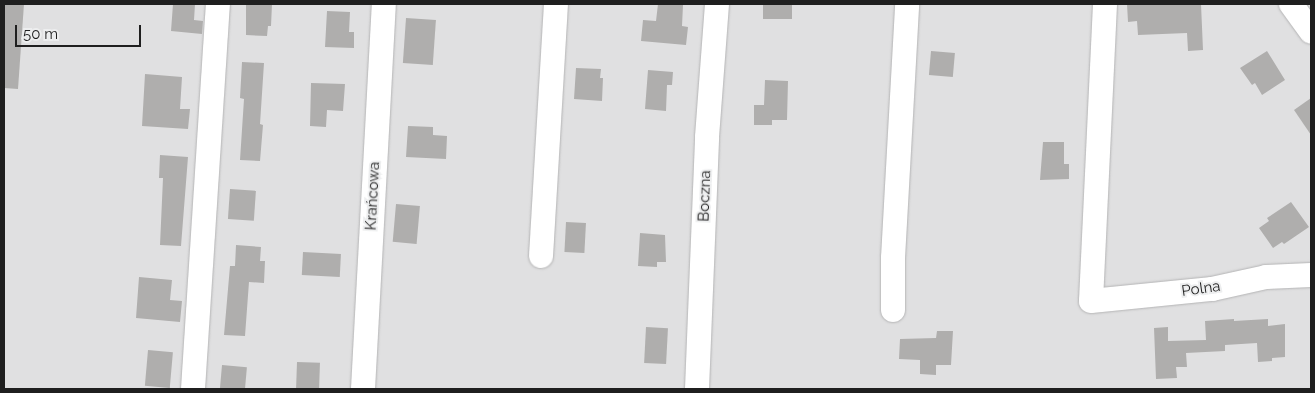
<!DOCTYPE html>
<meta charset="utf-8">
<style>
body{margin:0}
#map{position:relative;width:1315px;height:393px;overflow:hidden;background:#e0e0e1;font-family:Raleway,sans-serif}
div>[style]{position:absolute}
.building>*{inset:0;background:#afaead;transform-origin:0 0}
.roads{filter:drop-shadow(0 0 1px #b4b4b5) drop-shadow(0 0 1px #b4b4b5)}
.minor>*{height:24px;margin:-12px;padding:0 12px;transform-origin:12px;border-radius:12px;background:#fff}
span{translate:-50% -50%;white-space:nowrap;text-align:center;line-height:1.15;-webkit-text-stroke:4px #edeeef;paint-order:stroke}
.street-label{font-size:15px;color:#1f1f1f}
.frame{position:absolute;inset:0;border:5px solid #1f1f1f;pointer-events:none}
.scale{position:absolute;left:15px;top:25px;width:126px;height:22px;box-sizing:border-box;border:2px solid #1f1f1f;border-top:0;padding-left:6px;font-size:15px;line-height:18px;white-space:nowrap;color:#1f1f1f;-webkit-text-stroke:4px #edeeef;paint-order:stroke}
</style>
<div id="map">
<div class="building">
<div style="clip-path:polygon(4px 4px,24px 4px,18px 89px,4px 88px)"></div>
<div style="clip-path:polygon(173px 4px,195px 4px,194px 20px,203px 21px,202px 34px,171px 31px)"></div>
<div style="clip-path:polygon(246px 4px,272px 4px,271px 26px,268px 26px,267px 36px,246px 35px)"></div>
<div style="clip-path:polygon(658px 4px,683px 5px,682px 26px,688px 27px,686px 45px,641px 41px,643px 20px,656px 21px)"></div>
<div style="left:763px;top:4px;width:29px;height:15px"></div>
<div style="clip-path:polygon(1127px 4px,1201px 4px,1203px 50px,1188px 51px,1187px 33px,1138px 35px,1137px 21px,1128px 22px)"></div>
<div style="clip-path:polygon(327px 11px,350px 12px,349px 32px,354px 32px,354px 48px,325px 47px)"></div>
<div style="left:406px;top:18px;width:30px;height:45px;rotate:4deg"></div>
<div style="left:931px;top:51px;width:24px;height:24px;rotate:5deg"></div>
<div style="clip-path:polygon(1267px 51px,1285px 80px,1262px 95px,1255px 83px,1252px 85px,1240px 68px)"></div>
<div style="clip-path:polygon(242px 62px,264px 63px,260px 124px,263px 125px,260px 161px,240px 160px,244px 99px,240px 98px)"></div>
<div style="clip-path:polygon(576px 68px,601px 69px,600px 78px,603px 78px,602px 101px,574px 99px)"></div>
<div style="clip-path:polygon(648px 70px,673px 72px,672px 85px,667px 85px,666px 111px,645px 109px)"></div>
<div style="clip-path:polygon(145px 74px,182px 77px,180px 109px,190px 109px,188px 129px,142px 126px)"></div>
<div style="clip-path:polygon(765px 80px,788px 81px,787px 120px,772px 120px,772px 125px,754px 125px,754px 105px,764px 105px)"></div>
<div style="clip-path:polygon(311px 83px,345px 84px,343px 111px,327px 110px,326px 127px,310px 126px)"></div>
<div style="clip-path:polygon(1311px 98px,1311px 135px,1294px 110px)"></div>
<div style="clip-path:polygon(408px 126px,433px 127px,433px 135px,447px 136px,446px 159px,406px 157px)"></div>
<div style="clip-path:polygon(1043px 142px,1064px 142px,1064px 164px,1069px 164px,1069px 179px,1040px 180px)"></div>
<div style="clip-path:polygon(160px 155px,188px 157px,181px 246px,160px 245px,163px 178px,159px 178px)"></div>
<div style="left:230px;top:189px;width:26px;height:30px;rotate:4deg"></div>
<div style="clip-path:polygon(1291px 202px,1309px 227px,1284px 244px,1282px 242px,1273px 248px,1259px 228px,1269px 221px,1267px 218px)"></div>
<div style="left:396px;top:204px;width:24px;height:38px;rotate:5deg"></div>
<div style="left:566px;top:222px;width:20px;height:30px;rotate:3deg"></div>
<div style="clip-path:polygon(640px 233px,665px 235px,666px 262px,657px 262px,657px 267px,638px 266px)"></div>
<div style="clip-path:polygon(236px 245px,261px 247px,260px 261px,265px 261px,264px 283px,249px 282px,245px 336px,224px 335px,230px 266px,235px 266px)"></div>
<div style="left:303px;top:252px;width:38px;height:23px;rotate:3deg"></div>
<div style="clip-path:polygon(139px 277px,172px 280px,170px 300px,182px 301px,180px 322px,136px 318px)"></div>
<div style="clip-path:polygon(1234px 319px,1234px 321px,1268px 319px,1268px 326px,1285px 324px,1285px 357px,1272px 358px,1272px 361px,1258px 362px,1257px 343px,1225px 345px,1225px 351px,1186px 353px,1187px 367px,1176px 367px,1177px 378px,1156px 379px,1154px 328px,1168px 327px,1168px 341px,1206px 340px,1205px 321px)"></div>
<div style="left:646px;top:327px;width:22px;height:36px;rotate:3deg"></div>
<div style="clip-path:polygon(937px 331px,953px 331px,951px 365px,936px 365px,936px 375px,920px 374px,920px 360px,899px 359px,900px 339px,936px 338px)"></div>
<div style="left:148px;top:350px;width:25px;height:36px;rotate:5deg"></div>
<div style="left:297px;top:362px;width:23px;height:27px;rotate:2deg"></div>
<div style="left:222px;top:365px;width:25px;height:24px;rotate:5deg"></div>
</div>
<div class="roads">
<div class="minor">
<div style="left:1105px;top:4px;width:297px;rotate:92.7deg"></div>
<div style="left:1091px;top:301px;width:122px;rotate:-5.7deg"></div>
<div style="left:1212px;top:289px;width:55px;rotate:-12.5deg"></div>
<div style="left:1266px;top:277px;width:45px;rotate:-2.5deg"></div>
<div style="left:1291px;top:4px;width:34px;rotate:54deg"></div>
<div style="left:541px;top:256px;width:252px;rotate:-86.6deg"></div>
<div style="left:893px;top:310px;width:52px;rotate:-90deg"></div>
<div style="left:893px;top:258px;width:254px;rotate:-86.8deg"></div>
<div style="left:193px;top:389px;width:386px;rotate:-86.3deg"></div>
<div style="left:363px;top:389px;width:386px;rotate:-86.9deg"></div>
<div style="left:697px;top:389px;width:252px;rotate:-87.7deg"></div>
<div style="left:707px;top:137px;width:133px;rotate:-85.7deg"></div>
</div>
</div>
<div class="street-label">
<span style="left:373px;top:196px;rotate:-87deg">Krańcowa</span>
<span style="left:705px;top:196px;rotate:-88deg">Boczna</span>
<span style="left:1201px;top:289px;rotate:-8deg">Polna</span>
</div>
<div class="frame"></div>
<div class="scale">50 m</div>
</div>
